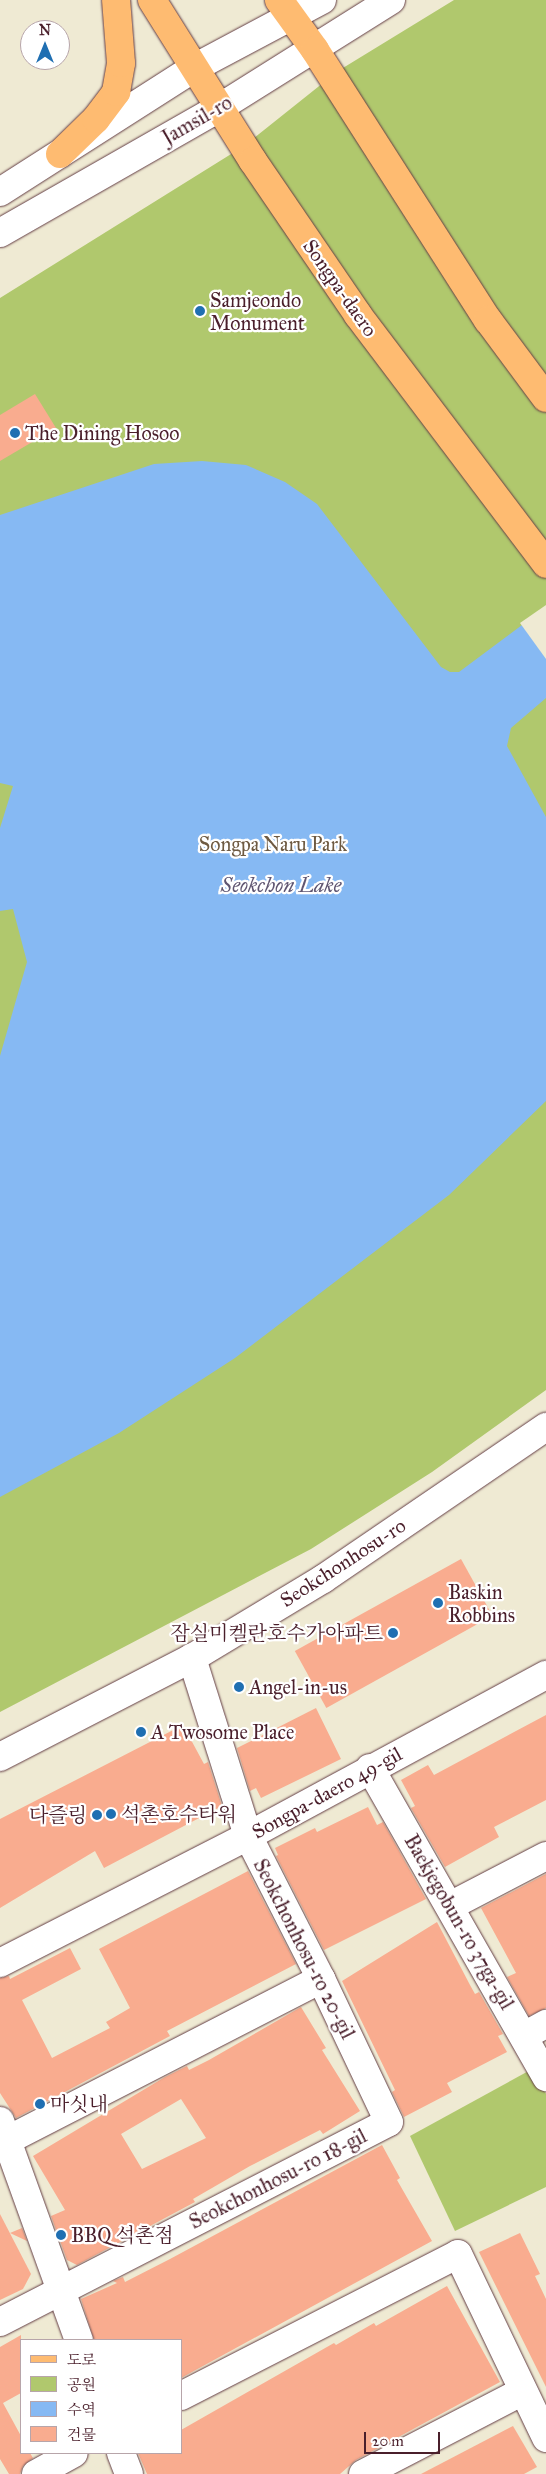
<!DOCTYPE html>
<meta charset="utf-8">
<style>
body{margin:0}
#map{position:relative;width:546px;height:2474px;overflow:hidden;background:#efead3;font-family:"IM FELL Great Primer","Noto Serif KR",serif}
div>[style]{position:absolute}
.green>*{inset:0;background:#b0c86d}
.water>*{inset:0;background:#86b9f3}
.pier>*{inset:0;background:#efead3}
.building>*{inset:0;background:#f9ac8f;transform-origin:0 0}
.roads{filter:drop-shadow(0 0 1px #633d44) drop-shadow(0 0 1px #633d44)}
.minor>*{height:28px;margin:-14px;padding:0 14px;transform-origin:14px;border-radius:14px;background:#fff}
.major>*{height:28px;margin:-14px;padding:0 14px;transform-origin:14px;border-radius:14px;background:#febb71}
.dots>*{width:14px;height:14px;translate:-50% -50%;box-sizing:border-box;border:2px solid #fff;border-radius:50%}
span{translate:-50% -50%;white-space:nowrap;text-align:center;line-height:1.15;-webkit-text-stroke:4.5px #fff;paint-order:stroke}
.street-label{font-size:20px;color:#4a1f2b}
.poi-label{font-size:20px;color:#4a1f2b}
.left{translate:0 -50%;text-align:left}
.right{translate:-100% -50%;text-align:right}
.park-label{font-size:20px;color:#6e5a42}
.water-label{font-size:21px;color:#5f5571;font-style:italic}
.legend{position:absolute;left:20px;top:2339px;width:162px;height:115px;box-sizing:border-box;background:#fff;border:1px solid #b7a5aa;margin:0;padding:6px 9px;list-style:none;font-size:15px;color:#4a1f2b}
.legend li{display:flex;align-items:center;gap:10px;height:25px}
.legend b{width:25px;border:1px solid #b7a5aa}
.north{position:absolute;left:20px;top:20px;width:50px;height:50px;box-sizing:border-box;background:#fff;border:1px solid #b7a5aa;border-radius:50%;rotate:0deg;font-size:14px;font-weight:700;line-height:20px;text-align:center;color:#4a1f2b}
.north::after{content:'';display:block;margin:auto;width:18px;height:22px;background:#1f6fb2;clip-path:polygon(50% 0,100% 100%,50% 72%,0 100%)}
.scale{position:absolute;left:364px;top:2432px;width:76px;height:22px;box-sizing:border-box;border:2px solid #4a1f2b;border-top:0;padding-left:6px;font-size:15px;line-height:18px;white-space:nowrap;color:#4a1f2b;-webkit-text-stroke:4px #fff;paint-order:stroke}
</style>
<div id="map">
<div class="green">
<div style="clip-path:polygon(454px 0,546px 0,546px 1390px,432px 1472px,311px 1549px,0 1712px,0 298px,244px 146px,338px 71px)"></div>
<div style="clip-path:polygon(534px 2068px,546px 2094px,546px 2187px,455px 2231px,410px 2136px)"></div>
</div>
<div class="water">
<div style="clip-path:polygon(202px 461px,246px 465px,285px 482px,317px 504px,441px 667px,450px 672px,459px 672px,546px 607px,546px 698px,511px 728px,507px 746px,546px 817px,546px 1101px,449px 1195px,235px 1358px,119px 1433px,0 1497px,0 1056px,27px 962px,13px 909px,0 911px,0 828px,13px 786px,0 783px,0 515px,154px 464px)"></div>
</div>
<div class="pier">
<div style="clip-path:polygon(546px 605px,546px 659px,520px 623px)"></div>
</div>
<div class="building">
<div style="clip-path:polygon(35px 394px,56px 428px,0 461px,0 415px)"></div>
<div style="left:461px;top:1559px;width:65px;height:190px;rotate:61deg"></div>
<div style="clip-path:polygon(316px 1708px,341px 1759px,261px 1798px,256px 1788px,250px 1791px,237px 1748px)"></div>
<div style="clip-path:polygon(546px 1715px,546px 1800px,494px 1827px,499px 1837px,445px 1867px,411px 1808px,415px 1806px,401px 1780px,428px 1765px,434px 1775px)"></div>
<div style="clip-path:polygon(183px 1725px,204px 1764px,208px 1762px,222px 1806px,104px 1868px,95px 1851px,0 1908px,0 1819px)"></div>
<div style="clip-path:polygon(368px 1807px,377px 1825px,383px 1822px,426px 1899px,324px 1950px,276px 1856px,278px 1855px,275px 1848px,315px 1828px,317px 1832px)"></div>
<div style="clip-path:polygon(248px 1871px,296px 1964px,167px 2031px,170px 2036px,16px 2118px,0 2093px,0 1978px,9px 1976px,10px 1979px,70px 1948px,81px 1969px,22px 2000px,52px 2058px,110px 2028px,106px 2022px,130px 2008px,99px 1949px)"></div>
<div style="clip-path:polygon(546px 1874px,546px 2008px,529px 2016px,507px 1977px,516px 1973px,481px 1908px)"></div>
<div style="clip-path:polygon(437px 1922px,470px 1985px,475px 1994px,479px 1992px,503px 2034px,498px 2036px,507px 2052px,447px 2083px,452px 2092px,404px 2117px,392px 2092px,395px 2090px,342px 1981px)"></div>
<div style="clip-path:polygon(evenodd,301px 2007px,326px 2048px,322px 2050px,360px 2111px,323px 2134px,320px 2130px,250px 2166px,193px 2199px,195px 2202px,77px 2265px,67px 2260px,51px 2216px,65px 2210px,33px 2156px,165px 2077px,187px 2066px,189px 2070px,209px 2060px,301px 2007px,181px 2099px,206px 2138px,142px 2169px,121px 2134px,181px 2099px)"></div>
<div style="clip-path:polygon(382px 2145px,400px 2178px,397px 2180px,432px 2241px,181px 2378px,181px 2340px,94px 2340px,81px 2299px,117px 2283px,113px 2281px,123px 2277px,125px 2282px,170px 2259px)"></div>
<div style="clip-path:polygon(0 2214px,31px 2274px,23px 2289px,0 2300px)"></div>
<div style="clip-path:polygon(22px 2228px,27px 2241px,10px 2233px)"></div>
<div style="clip-path:polygon(520px 2233px,540px 2274px,535px 2276px,546px 2299px,546px 2387px,479px 2252px)"></div>
<div style="clip-path:polygon(447px 2286px,500px 2382px,356px 2460px,340px 2474px,147px 2474px,138px 2453px,181px 2453px,181px 2430px,334px 2343px,336px 2345px,374px 2323px,376px 2326px)"></div>
<div style="clip-path:polygon(21px 2335px,21px 2393px,3px 2403px,21px 2436px,21px 2453px,30px 2453px,33px 2458px,23px 2466px,20px 2474px,9px 2474px,0 2459px,0 2347px)"></div>
<div style="clip-path:polygon(513px 2426px,537px 2467px,524px 2474px,421px 2474px)"></div>
</div>
<div class="roads">
<div class="minor">
<div style="left:0;top:192px;width:230px;rotate:-32.6deg"></div>
<div style="left:194px;top:68px;width:145px;rotate:-28deg"></div>
<div style="left:0;top:233px;width:252px;rotate:-29.7deg"></div>
<div style="left:219px;top:108px;width:203px;rotate:-32.1deg"></div>
<div style="left:0;top:1757px;width:216px;rotate:-27.3deg"></div>
<div style="left:192px;top:1658px;width:153px;rotate:-31.1deg"></div>
<div style="left:323px;top:1579px;width:270px;rotate:-34.3deg"></div>
<div style="left:370px;top:1768px;width:356px;rotate:60.3deg"></div>
<div style="left:450px;top:1906px;width:108px;rotate:-27.5deg"></div>
<div style="left:0;top:1963px;width:279px;rotate:-27.1deg"></div>
<div style="left:248px;top:1836px;width:339px;rotate:-28.4deg"></div>
<div style="left:524px;top:2036px;width:25px;rotate:-29deg"></div>
<div style="left:0;top:2121px;width:233px;rotate:70.2deg"></div>
<div style="left:0;top:2144px;width:361px;rotate:-27.2deg"></div>
<div style="left:0;top:2322px;width:437px;rotate:-27.2deg"></div>
<div style="left:389px;top:2122px;width:158px;rotate:-115.4deg"></div>
<div style="left:321px;top:1979px;width:161px;rotate:-117deg"></div>
<div style="left:248px;top:1836px;width:187px;rotate:-107.5deg"></div>
<div style="left:181px;top:2396px;width:311px;rotate:-27.1deg"></div>
<div style="left:458px;top:2254px;width:204px;rotate:64.4deg"></div>
<div style="left:121px;top:2453px;width:22px;rotate:69deg"></div>
<div style="left:36px;top:2474px;width:43px;rotate:-28.9deg"></div>
<div style="left:363px;top:2474px;width:178px;rotate:-27.4deg"></div>
</div>
<div class="major">
<div style="left:152px;top:0;width:190px;rotate:57.9deg"></div>
<div style="left:253px;top:161px;width:186px;rotate:55.7deg"></div>
<div style="left:358px;top:315px;width:312px;rotate:52.9deg"></div>
<div style="left:279px;top:0;width:62px;rotate:54.2deg"></div>
<div style="left:315px;top:50px;width:321px;rotate:57.4deg"></div>
<div style="left:488px;top:320px;width:97px;rotate:53.4deg"></div>
<div style="left:60px;top:154px;width:50px;rotate:-44.2deg"></div>
<div style="left:96px;top:119px;width:34px;rotate:-53deg"></div>
<div style="left:116px;top:92px;width:29px;rotate:-80deg"></div>
<div style="left:121px;top:63px;width:63px;rotate:-94.5deg"></div>
</div>
</div>
<div class="dots">
<div style="left:200px;top:311px;background:#1f6fb2"></div>
<div style="left:15px;top:433px;background:#1f6fb2"></div>
<div style="left:438px;top:1603px;background:#1f6fb2"></div>
<div style="left:393px;top:1633px;background:#1f6fb2"></div>
<div style="left:239px;top:1687px;background:#1f6fb2"></div>
<div style="left:141px;top:1732px;background:#1f6fb2"></div>
<div style="left:111px;top:1814px;background:#1f6fb2"></div>
<div style="left:97px;top:1815px;background:#1f6fb2"></div>
<div style="left:40px;top:2104px;background:#1f6fb2"></div>
<div style="left:61px;top:2235px;background:#1f6fb2"></div>
</div>
<div class="street-label">
<span style="left:197px;top:120px;rotate:-30deg">Jamsil-ro</span>
<span style="left:340px;top:288px;rotate:55deg">Songpa-daero</span>
<span style="left:343px;top:1563px;rotate:-33deg">Seokchonhosu-ro</span>
<span style="left:327px;top:1793px;rotate:-29deg">Songpa-daero 49-gil</span>
<span style="left:459px;top:1922px;rotate:60deg">Baekjegobun-ro 37ga-gil</span>
<span style="left:304px;top:1949px;rotate:63deg">Seokchonhosu-ro 20-gil</span>
<span style="left:278px;top:2179px;rotate:-27deg">Seokchonhosu-ro 18-gil</span>
</div>
<div class="poi-label">
<span class="left" style="left:210px;top:312px">Samjeondo<br>Monument</span>
<span class="left" style="left:25px;top:433px">The Dining Hosoo</span>
<span class="left" style="left:448px;top:1604px">Baskin<br>Robbins</span>
<span class="right" style="left:383px;top:1633px">잠실미켈란호수가아파트</span>
<span class="left" style="left:249px;top:1687px">Angel-in-us</span>
<span class="left" style="left:151px;top:1732px">A Twosome Place</span>
<span class="left" style="left:121px;top:1814px">석촌호수타워</span>
<span class="right" style="left:87px;top:1815px">다즐링</span>
<span class="left" style="left:50px;top:2104px">마싯내</span>
<span class="left" style="left:71px;top:2235px">BBQ 석촌점</span>
</div>
<div class="park-label">
<span style="left:273px;top:844px">Songpa Naru Park</span>
</div>
<div class="water-label">
<span style="left:281px;top:885px">Seokchon Lake</span>
</div>
<ul class="legend">
<li><b style="height:6px;background:#febb71"></b>도로</li>
<li><b style="height:14px;background:#b0c86d"></b>공원</li>
<li><b style="height:14px;background:#86b9f3"></b>수역</li>
<li><b style="height:14px;background:#f9ac8f"></b>건물</li>
</ul>
<div class="north">N</div>
<div class="scale">20 m</div>
</div>
